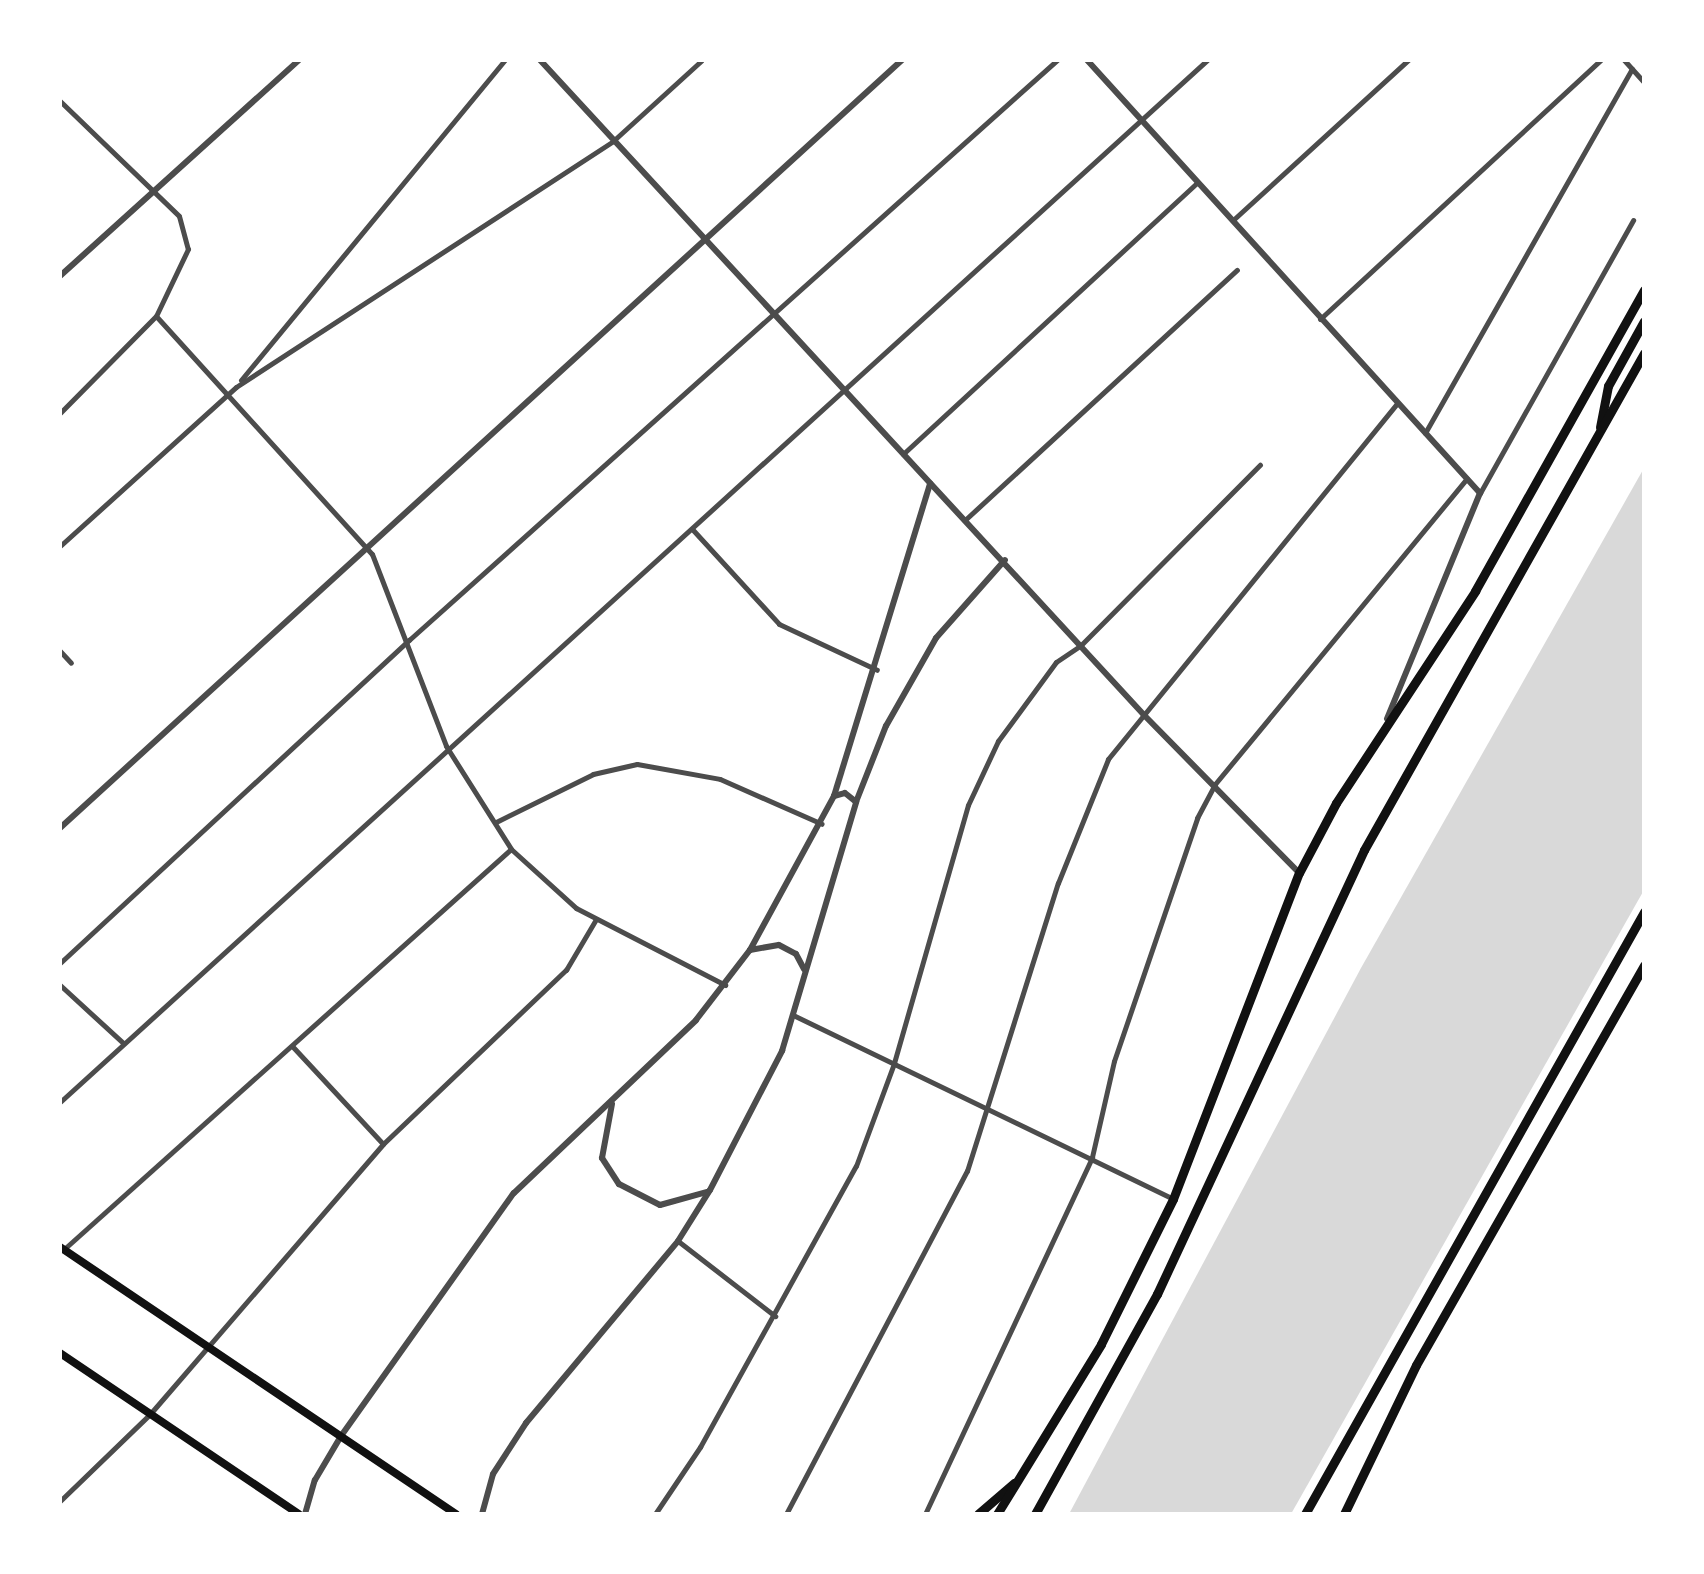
<!DOCTYPE html>
<style>
body{margin:0}
#map{position:relative;width:1704px;height:1574px;overflow:hidden;background:#fff;font-family:"Fira Sans",sans-serif}
div>[style]{position:absolute}
.water>*{inset:0;background:#d9d9d9}
.minor>*{height:5px;margin:-2.5px;padding:0 2.5px;transform-origin:2.5px;border-radius:2.5px;background:#4c4c4c}
.tertiary>*{height:6px;margin:-3px;padding:0 3px;transform-origin:3px;border-radius:3px;background:#4c4c4c}
.secondary>*{height:8px;margin:-4px;padding:0 4px;transform-origin:4px;border-radius:4px;background:#111}
.primary>*{height:9px;margin:-4.5px;padding:0 4.5px;transform-origin:4.5px;border-radius:4.5px;background:#111}
.trunk>*{height:9px;margin:-4.5px;padding:0 4.5px;transform-origin:4.5px;border-radius:4.5px;background:#111}
span{translate:-50% -50%;white-space:nowrap;text-align:center;line-height:1.15;-webkit-text-stroke:10px #fff;paint-order:stroke}
.frame{position:absolute;inset:0;border:62px solid #fff;pointer-events:none}
</style>
<div id="map">
<div class="water">
<div style="clip-path:polygon(1644px 468px,1644px 890px,1291px 1514px,1069px 1514px,1361px 968px)"></div>
</div>
<div class="minor">
<div style="left:1624px;top:60px;width:30px;rotate:48deg"></div>
<div style="left:60px;top:101px;width:165px;rotate:44deg"></div>
<div style="left:179px;top:216px;width:34px;rotate:75deg"></div>
<div style="left:188px;top:249px;width:74px;rotate:115.5deg"></div>
<div style="left:156px;top:316px;width:321px;rotate:47.8deg"></div>
<div style="left:372px;top:554px;width:206px;rotate:68.9deg"></div>
<div style="left:446px;top:746px;width:122px;rotate:57.7deg"></div>
<div style="left:511px;top:849px;width:88px;rotate:42.2deg"></div>
<div style="left:576px;top:908px;width:168px;rotate:27.3deg"></div>
<div style="left:1233px;top:220px;width:237px;rotate:-42.4deg"></div>
<div style="left:1320px;top:319px;width:382px;rotate:-42.7deg"></div>
<div style="left:241px;top:380px;width:415px;rotate:-50.5deg"></div>
<div style="left:60px;top:413px;width:136px;rotate:-45.3deg"></div>
<div style="left:1425px;top:433px;width:419px;rotate:-60.4deg"></div>
<div style="left:903px;top:454px;width:400px;rotate:-42.7deg"></div>
<div style="left:1480px;top:493px;width:313px;rotate:-60.7deg"></div>
<div style="left:966px;top:519px;width:368px;rotate:-42.6deg"></div>
<div style="left:693px;top:530px;width:127px;rotate:47.5deg"></div>
<div style="left:779px;top:624px;width:108px;rotate:25.1deg"></div>
<div style="left:60px;top:546px;width:237px;rotate:-42.1deg"></div>
<div style="left:236px;top:387px;width:450px;rotate:-33.1deg"></div>
<div style="left:613px;top:141px;width:120px;rotate:-42.3deg"></div>
<div style="left:60px;top:651px;width:16px;rotate:47deg"></div>
<div style="left:496px;top:822px;width:108px;rotate:-26.3deg"></div>
<div style="left:593px;top:774px;width:45px;rotate:-12.8deg"></div>
<div style="left:637px;top:764px;width:84px;rotate:10.2deg"></div>
<div style="left:720px;top:779px;width:111px;rotate:23.8deg"></div>
<div style="left:60px;top:963px;width:476px;rotate:-42.8deg"></div>
<div style="left:409px;top:640px;width:870px;rotate:-41.83deg"></div>
<div style="left:60px;top:985px;width:86px;rotate:42.6deg"></div>
<div style="left:793px;top:1015px;width:422px;rotate:25.8deg"></div>
<div style="left:293px;top:1047px;width:132px;rotate:47.1deg"></div>
<div style="left:60px;top:1102px;width:1550px;rotate:-42.25deg"></div>
<div style="left:678px;top:1241px;width:123px;rotate:37.7deg"></div>
<div style="left:63px;top:1250px;width:601px;rotate:-41.83deg"></div>
<div style="left:60px;top:1501px;width:125px;rotate:-44deg"></div>
<div style="left:150px;top:1414px;width:357px;rotate:-49.2deg"></div>
<div style="left:383px;top:1144px;width:253px;rotate:-43.6deg"></div>
<div style="left:566px;top:970px;width:59px;rotate:-59.5deg"></div>
<div style="left:655px;top:1514px;width:81px;rotate:-56.1deg"></div>
<div style="left:700px;top:1447px;width:321px;rotate:-61deg"></div>
<div style="left:856px;top:1166px;width:110px;rotate:-69.7deg"></div>
<div style="left:894px;top:1063px;width:268px;rotate:-74deg"></div>
<div style="left:968px;top:805px;width:71px;rotate:-64.9deg"></div>
<div style="left:998px;top:741px;width:98px;rotate:-53.7deg"></div>
<div style="left:1056px;top:662px;width:30px;rotate:-34deg"></div>
<div style="left:1081px;top:645px;width:254px;rotate:-45.2deg"></div>
<div style="left:786px;top:1514px;width:388px;rotate:-62.2deg"></div>
<div style="left:967px;top:1171px;width:302px;rotate:-72.5deg"></div>
<div style="left:1058px;top:883px;width:134px;rotate:-68deg"></div>
<div style="left:1108px;top:759px;width:458px;rotate:-50.9deg"></div>
<div style="left:925px;top:1514px;width:394px;rotate:-64.9deg"></div>
<div style="left:1092px;top:1157px;width:98px;rotate:-77.1deg"></div>
<div style="left:1114px;top:1061px;width:257px;rotate:-71.1deg"></div>
<div style="left:1197px;top:818px;width:38px;rotate:-62deg"></div>
<div style="left:1215px;top:784px;width:396px;rotate:-50.5deg"></div>
</div>
<div class="tertiary">
<div style="left:540px;top:60px;width:891px;rotate:47.32deg"></div>
<div style="left:1144px;top:715px;width:221px;rotate:45.5deg"></div>
<div style="left:1087px;top:60px;width:585px;rotate:47.77deg"></div>
<div style="left:1480px;top:493px;width:244px;rotate:112.4deg"></div>
<div style="left:60px;top:276px;width:322px;rotate:-42.1deg"></div>
<div style="left:834px;top:796px;width:11px;rotate:-15deg"></div>
<div style="left:845px;top:793px;width:13px;rotate:39deg"></div>
<div style="left:60px;top:828px;width:1140px;rotate:-42.37deg"></div>
<div style="left:750px;top:950px;width:29px;rotate:-10deg"></div>
<div style="left:779px;top:945px;width:19px;rotate:28deg"></div>
<div style="left:796px;top:954px;width:17px;rotate:62deg"></div>
<div style="left:612px;top:1104px;width:55px;rotate:100.5deg"></div>
<div style="left:602px;top:1158px;width:31px;rotate:57deg"></div>
<div style="left:619px;top:1184px;width:46px;rotate:27.1deg"></div>
<div style="left:660px;top:1205px;width:49px;rotate:-15.5deg"></div>
<div style="left:305px;top:1514px;width:35px;rotate:-74deg"></div>
<div style="left:315px;top:1480px;width:51px;rotate:-59.4deg"></div>
<div style="left:341px;top:1436px;width:298px;rotate:-54.6deg"></div>
<div style="left:514px;top:1193px;width:251px;rotate:-43.5deg"></div>
<div style="left:696px;top:1020px;width:88px;rotate:-52.4deg"></div>
<div style="left:750px;top:950px;width:175px;rotate:-61.4deg"></div>
<div style="left:834px;top:796px;width:327px;rotate:-72.9deg"></div>
<div style="left:482px;top:1514px;width:41px;rotate:-74.6deg"></div>
<div style="left:493px;top:1474px;width:61px;rotate:-57.1deg"></div>
<div style="left:526px;top:1423px;width:237px;rotate:-50.1deg"></div>
<div style="left:678px;top:1241px;width:60px;rotate:-57.9deg"></div>
<div style="left:710px;top:1190px;width:157px;rotate:-62.6deg"></div>
<div style="left:782px;top:1051px;width:260px;rotate:-73.4deg"></div>
<div style="left:856px;top:802px;width:82px;rotate:-68.5deg"></div>
<div style="left:886px;top:726px;width:101px;rotate:-60.4deg"></div>
<div style="left:936px;top:638px;width:104px;rotate:-48.5deg"></div>
</div>
<div class="secondary">
<div style="left:60px;top:1247px;width:478px;rotate:34deg"></div>
<div style="left:60px;top:1353px;width:288px;rotate:34deg"></div>
</div>
<div class="primary">
<div style="left:1600px;top:427px;width:42px;rotate:-79deg"></div>
<div style="left:1608px;top:386px;width:74px;rotate:-61deg"></div>
<div style="left:978px;top:1514px;width:48px;rotate:-40.7deg"></div>
<div style="left:997px;top:1514px;width:199px;rotate:-58.5deg"></div>
<div style="left:1101px;top:1344px;width:162px;rotate:-63.6deg"></div>
<div style="left:1173px;top:1199px;width:350px;rotate:-68.9deg"></div>
<div style="left:1299px;top:873px;width:79px;rotate:-62.1deg"></div>
<div style="left:1336px;top:803px;width:254px;rotate:-56.7deg"></div>
<div style="left:1475px;top:591px;width:345px;rotate:-60.7deg"></div>
<div style="left:1035px;top:1514px;width:252px;rotate:-61deg"></div>
<div style="left:1157px;top:1294px;width:490px;rotate:-65deg"></div>
<div style="left:1364px;top:850px;width:570px;rotate:-60.6deg"></div>
</div>
<div class="trunk">
<div style="left:1305px;top:1514px;width:691px;rotate:-60.62deg"></div>
<div style="left:1344px;top:1514px;width:165px;rotate:-64.2deg"></div>
<div style="left:1416px;top:1365px;width:460px;rotate:-60.3deg"></div>
</div>
<div class="frame"></div>
</div>
